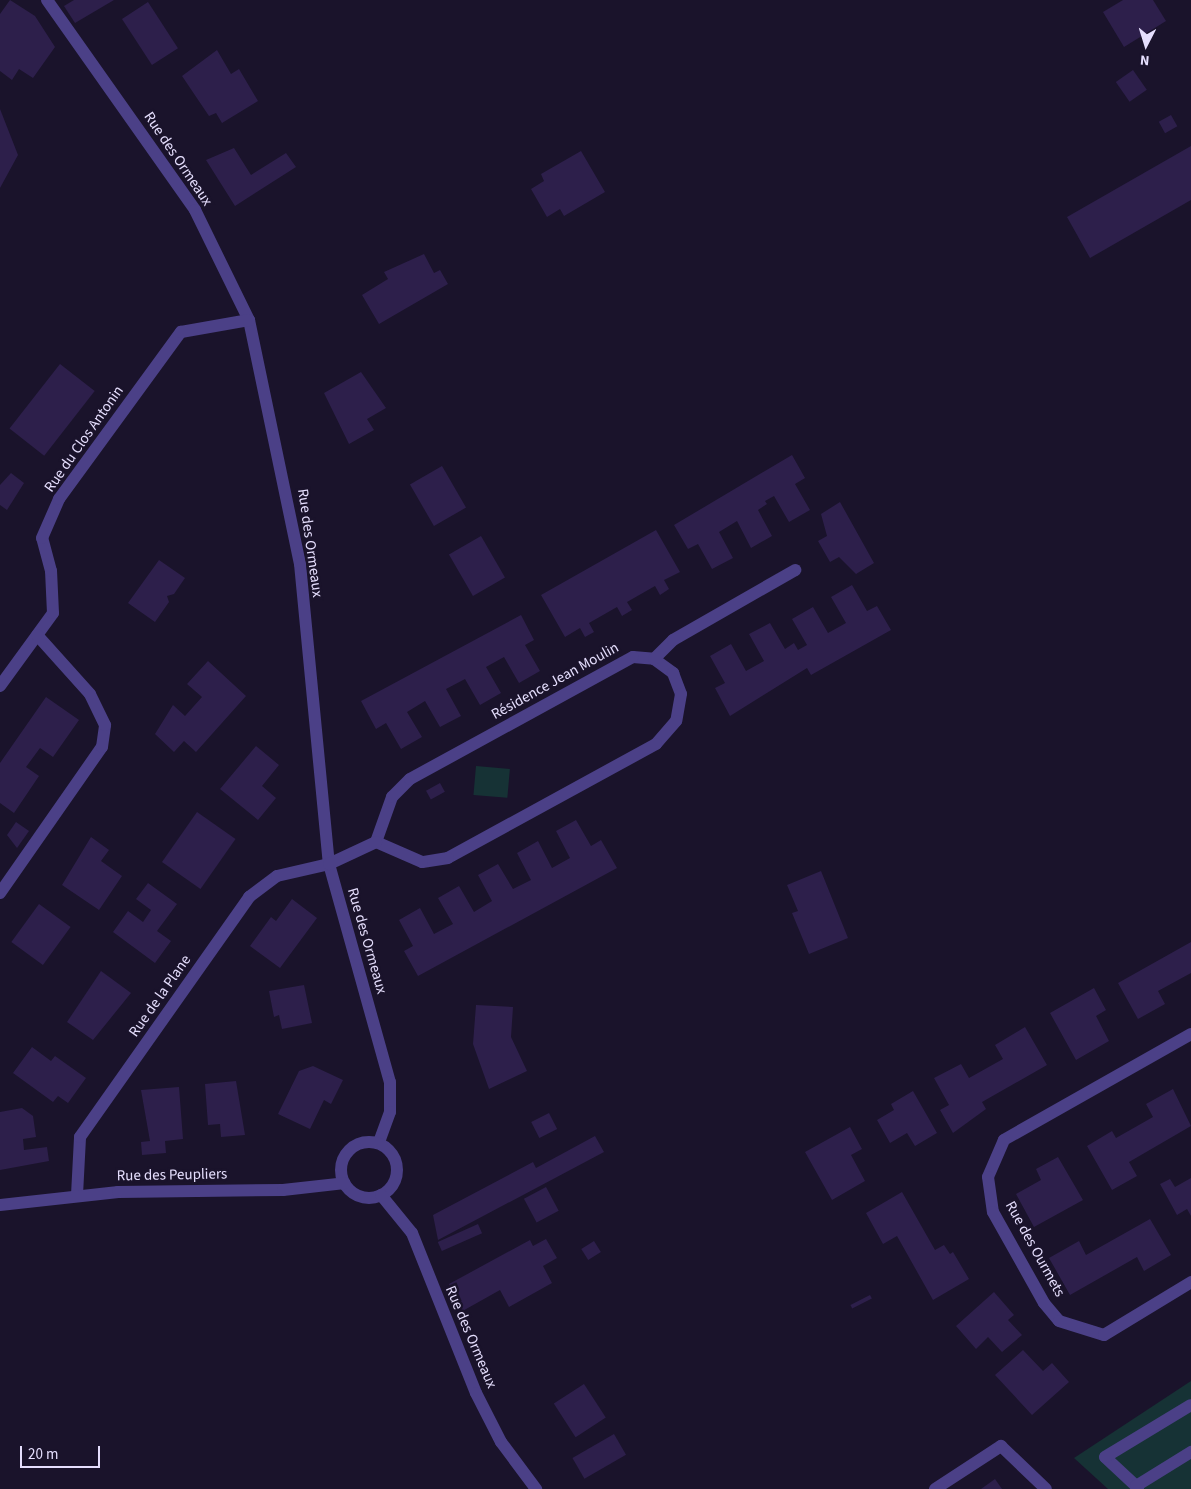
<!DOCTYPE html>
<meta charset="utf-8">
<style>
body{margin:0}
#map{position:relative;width:1191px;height:1489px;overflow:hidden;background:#1a132b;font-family:"Source Sans 3",sans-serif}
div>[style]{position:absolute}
.green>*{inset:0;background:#163235;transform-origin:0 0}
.building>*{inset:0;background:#2d1f4b;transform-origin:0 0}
.minor>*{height:12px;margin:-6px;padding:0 6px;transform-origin:6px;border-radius:6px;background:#4b4087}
.minor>.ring{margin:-6px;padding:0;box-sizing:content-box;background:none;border:12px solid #4b4087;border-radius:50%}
span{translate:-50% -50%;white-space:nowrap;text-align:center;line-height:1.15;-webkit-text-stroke:5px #1a132b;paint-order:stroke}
.street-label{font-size:15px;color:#e5defd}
.north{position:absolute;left:1121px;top:20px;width:50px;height:50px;-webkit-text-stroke:4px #1a132b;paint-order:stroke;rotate:185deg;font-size:14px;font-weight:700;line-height:20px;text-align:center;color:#e5defd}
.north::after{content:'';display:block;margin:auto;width:18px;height:22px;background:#e5defd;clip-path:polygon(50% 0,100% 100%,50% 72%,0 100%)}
.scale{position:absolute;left:20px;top:1446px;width:80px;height:22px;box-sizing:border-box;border:2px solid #e5defd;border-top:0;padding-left:6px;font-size:15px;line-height:18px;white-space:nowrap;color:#e5defd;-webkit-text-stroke:4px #1a132b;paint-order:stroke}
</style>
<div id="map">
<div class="green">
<div style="left:476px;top:766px;width:34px;height:29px;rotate:5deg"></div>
<div style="clip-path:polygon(1191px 1381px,1191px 1489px,1108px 1489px,1074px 1458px)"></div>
</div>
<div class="building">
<div style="clip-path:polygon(10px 0,35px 16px,55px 47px,33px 78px,19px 69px,12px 80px,0 71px,0 14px)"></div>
<div style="clip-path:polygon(74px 0,114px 0,75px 23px,64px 6px)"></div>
<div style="clip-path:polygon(1123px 0,1153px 0,1166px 21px,1124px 47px,1103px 12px)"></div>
<div style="left:148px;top:2px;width:55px;height:31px;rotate:57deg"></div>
<div style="clip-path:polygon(217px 50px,231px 74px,239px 69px,258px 101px,222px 123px,216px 113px,209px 116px,182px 76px)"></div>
<div style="left:1133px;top:70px;width:24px;height:21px;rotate:55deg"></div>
<div style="clip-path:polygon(0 109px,18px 155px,0 188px)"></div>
<div style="left:1171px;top:115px;width:13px;height:14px;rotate:61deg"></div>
<div style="clip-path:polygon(1191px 146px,1191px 200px,1090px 258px,1067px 217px)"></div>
<div style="clip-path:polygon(234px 148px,251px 175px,286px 153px,296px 167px,235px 206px,206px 160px)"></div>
<div style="clip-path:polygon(581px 151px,605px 192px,564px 216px,560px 209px,547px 217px,531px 189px,544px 181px,541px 174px)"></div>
<div style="clip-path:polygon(424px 254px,434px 273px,440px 270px,448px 284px,379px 324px,362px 295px,388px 279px,384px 272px)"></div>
<div style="left:60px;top:364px;width:44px;height:82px;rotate:38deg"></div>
<div style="clip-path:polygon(361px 372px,386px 408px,367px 419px,374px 430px,349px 444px,324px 393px)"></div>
<div style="clip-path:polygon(792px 455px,805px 478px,795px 484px,810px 510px,789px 522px,774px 496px,765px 501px,767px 504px,758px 510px,772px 536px,751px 548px,737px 521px,719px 532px,733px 558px,712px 569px,698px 544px,688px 549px,674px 525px)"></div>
<div style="left:442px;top:466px;width:48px;height:37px;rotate:60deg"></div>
<div style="clip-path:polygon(11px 473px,24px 483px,7px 510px,0 505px,0 485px)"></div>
<div style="clip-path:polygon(840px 502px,874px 563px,856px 574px,839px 557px,830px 562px,818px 541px,827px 536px,821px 514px)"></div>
<div style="clip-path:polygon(656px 530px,680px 572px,664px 580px,669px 589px,660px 595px,655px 586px,627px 602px,632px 610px,622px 616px,617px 607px,589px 623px,594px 632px,585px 637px,580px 628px,565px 637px,541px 595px)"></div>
<div style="left:481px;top:536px;width:48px;height:37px;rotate:60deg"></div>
<div style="clip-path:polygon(159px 560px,185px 578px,174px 594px,167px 596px,169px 602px,155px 622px,128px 603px)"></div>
<div style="clip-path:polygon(852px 585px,867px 611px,877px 606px,891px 630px,811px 675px,807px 668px,730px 716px,715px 688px,725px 683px,710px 656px,731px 644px,746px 671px,764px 661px,749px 634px,770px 623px,785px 649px,794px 643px,798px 650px,807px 645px,792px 619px,813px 607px,828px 633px,846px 623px,831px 597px)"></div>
<div style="clip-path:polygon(521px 615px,534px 640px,525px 645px,540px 671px,519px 683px,504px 657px,486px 667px,501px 693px,480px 705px,465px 679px,446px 689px,461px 716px,440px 727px,425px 701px,407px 712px,422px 737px,401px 749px,386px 723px,376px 729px,361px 701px)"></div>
<div style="clip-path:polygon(208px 661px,246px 696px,196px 752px,184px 741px,174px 752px,155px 734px,173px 705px,185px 716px,202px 697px,187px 684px)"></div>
<div style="clip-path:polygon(46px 697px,79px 720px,53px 757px,40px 748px,26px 767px,39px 776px,14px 813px,0 803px,0 763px)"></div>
<div style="clip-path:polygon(256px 746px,279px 765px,262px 786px,276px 798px,258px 820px,220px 789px)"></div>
<div style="left:440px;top:783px;width:10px;height:16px;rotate:61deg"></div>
<div style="left:197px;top:812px;width:47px;height:61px;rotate:35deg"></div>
<div style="clip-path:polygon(576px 820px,591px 846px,601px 840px,617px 868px,418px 976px,404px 951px,413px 946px,399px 920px,420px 908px,434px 934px,453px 924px,438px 898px,459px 886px,474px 912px,492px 901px,478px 875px,498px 864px,513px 889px,531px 880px,517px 853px,538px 841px,552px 868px,570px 858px,556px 831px)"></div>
<div style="clip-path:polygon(16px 822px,29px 831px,17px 848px,7px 835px)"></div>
<div style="clip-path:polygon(91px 837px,109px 850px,101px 861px,122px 876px,99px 910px,62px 885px)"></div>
<div style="clip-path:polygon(821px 871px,848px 938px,809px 954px,792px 913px,798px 911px,787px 885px)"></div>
<div style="clip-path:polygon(148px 883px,177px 904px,157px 931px,171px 941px,155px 963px,113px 932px,128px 911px,143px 922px,151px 910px,136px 899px)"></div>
<div style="clip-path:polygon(292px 899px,317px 918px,280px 968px,250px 946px,271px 917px,276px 921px)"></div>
<div style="left:39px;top:904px;width:39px;height:47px;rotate:36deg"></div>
<div style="clip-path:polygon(1191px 942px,1191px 973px,1158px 991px,1165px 1004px,1138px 1019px,1118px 983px)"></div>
<div style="clip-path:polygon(101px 971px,131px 993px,93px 1040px,67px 1022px)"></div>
<div style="clip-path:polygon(304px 985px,312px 1023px,282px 1029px,279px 1015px,274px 1017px,269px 991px)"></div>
<div style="clip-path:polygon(1094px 988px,1106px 1010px,1096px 1016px,1109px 1041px,1076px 1060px,1050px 1013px)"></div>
<div style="clip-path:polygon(476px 1005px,513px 1007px,511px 1037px,527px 1071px,489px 1089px,473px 1044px)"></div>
<div style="clip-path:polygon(1025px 1027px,1047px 1065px,982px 1102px,986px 1109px,953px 1133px,940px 1110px,949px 1105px,934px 1078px,961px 1064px,969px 1078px,1003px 1059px,995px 1045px)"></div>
<div style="clip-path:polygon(32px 1047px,51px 1061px,55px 1056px,86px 1078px,68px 1103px,58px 1096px,53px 1102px,13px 1073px)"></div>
<div style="clip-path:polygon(313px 1066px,343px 1080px,331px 1104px,324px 1100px,310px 1129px,278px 1114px,299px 1071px)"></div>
<div style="clip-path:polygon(236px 1081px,245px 1135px,221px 1137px,220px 1124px,208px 1125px,205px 1084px)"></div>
<div style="clip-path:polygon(179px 1087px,183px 1139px,165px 1141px,166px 1153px,142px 1155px,141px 1142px,150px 1141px,141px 1090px)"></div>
<div style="clip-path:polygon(1173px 1089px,1191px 1126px,1129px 1162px,1137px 1176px,1112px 1190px,1087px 1146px,1112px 1131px,1116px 1138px,1153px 1117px,1146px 1104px)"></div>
<div style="clip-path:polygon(913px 1091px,937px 1133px,915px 1146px,907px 1133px,890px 1143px,877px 1120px,894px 1110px,891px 1104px)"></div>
<div style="clip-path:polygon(22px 1108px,33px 1116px,36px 1137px,23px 1139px,24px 1150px,47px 1147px,49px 1161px,0 1170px,0 1112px)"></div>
<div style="left:549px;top:1113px;width:18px;height:20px;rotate:63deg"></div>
<div style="clip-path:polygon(850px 1127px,862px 1149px,851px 1155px,865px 1181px,832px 1200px,805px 1152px)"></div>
<div style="clip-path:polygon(595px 1136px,604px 1152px,438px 1240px,433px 1215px,533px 1162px,536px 1168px)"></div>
<div style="clip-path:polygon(1058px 1157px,1083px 1200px,1034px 1227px,1016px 1194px,1041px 1180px,1036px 1169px)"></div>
<div style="clip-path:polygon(1191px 1178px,1191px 1216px,1187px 1209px,1177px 1215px,1160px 1184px,1170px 1179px,1175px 1187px)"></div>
<div style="left:546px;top:1187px;width:27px;height:25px;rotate:62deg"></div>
<div style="clip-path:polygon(902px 1192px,935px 1250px,944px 1245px,950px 1254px,953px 1252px,969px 1279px,933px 1300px,897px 1236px,883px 1244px,866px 1213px)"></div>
<div style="clip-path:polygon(1150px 1219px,1171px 1255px,1144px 1271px,1137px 1257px,1070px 1295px,1049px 1258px,1079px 1241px,1086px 1255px)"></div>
<div style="left:478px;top:1224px;width:10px;height:44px;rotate:66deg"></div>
<div style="clip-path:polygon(546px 1239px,557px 1258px,543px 1266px,552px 1283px,509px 1307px,500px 1290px,459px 1313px,449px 1284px,530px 1240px,533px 1246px)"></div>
<div style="left:594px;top:1241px;width:13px;height:15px;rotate:58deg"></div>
<div style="clip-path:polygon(994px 1292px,1014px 1315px,1008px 1320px,1022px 1335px,1002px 1352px,988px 1337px,976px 1349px,956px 1326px)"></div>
<div style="left:870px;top:1295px;width:4px;height:22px;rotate:63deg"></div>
<div style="clip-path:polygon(1023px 1350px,1043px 1371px,1052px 1363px,1069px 1382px,1032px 1415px,995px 1375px)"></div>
<div style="left:584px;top:1384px;width:40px;height:36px;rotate:57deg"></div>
<div style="left:614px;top:1434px;width:24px;height:48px;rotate:60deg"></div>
<div style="clip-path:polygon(995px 1479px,1002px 1489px,981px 1489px)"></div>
</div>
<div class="minor">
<div style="left:47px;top:0;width:257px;rotate:54.8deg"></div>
<div style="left:195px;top:210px;width:123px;rotate:63.9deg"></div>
<div style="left:249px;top:320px;width:249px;rotate:78.2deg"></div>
<div style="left:300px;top:564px;width:301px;rotate:84.5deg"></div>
<div style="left:329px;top:864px;width:226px;rotate:74.4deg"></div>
<div style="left:390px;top:1082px;width:30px;rotate:90deg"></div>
<div style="left:390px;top:1112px;width:33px;rotate:110deg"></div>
<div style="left:633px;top:657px;width:21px;rotate:5deg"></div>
<div style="left:654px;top:659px;width:24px;rotate:36deg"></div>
<div style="left:673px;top:673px;width:22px;rotate:69deg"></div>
<div style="left:681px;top:694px;width:27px;rotate:100deg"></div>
<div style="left:676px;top:721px;width:30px;rotate:131deg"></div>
<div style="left:656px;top:744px;width:237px;rotate:151.3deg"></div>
<div style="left:448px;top:858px;width:26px;rotate:171deg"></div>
<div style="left:422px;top:862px;width:50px;rotate:-156.5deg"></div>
<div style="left:376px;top:842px;width:48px;rotate:-70.4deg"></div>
<div style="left:392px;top:797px;width:25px;rotate:-45deg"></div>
<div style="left:410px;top:779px;width:254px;rotate:-28.7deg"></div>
<div style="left:654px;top:659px;width:27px;rotate:-45deg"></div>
<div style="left:673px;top:640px;width:141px;rotate:-29.8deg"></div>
<div style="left:0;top:686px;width:90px;rotate:-54deg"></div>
<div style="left:53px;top:613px;width:42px;rotate:-92.7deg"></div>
<div style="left:51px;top:571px;width:34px;rotate:-105deg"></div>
<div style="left:42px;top:538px;width:43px;rotate:-66.4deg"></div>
<div style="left:59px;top:499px;width:207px;rotate:-53.9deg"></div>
<div style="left:181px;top:332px;width:69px;rotate:-10deg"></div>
<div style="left:0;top:893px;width:178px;rotate:-55.1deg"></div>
<div style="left:102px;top:747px;width:22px;rotate:-82deg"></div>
<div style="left:105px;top:725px;width:34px;rotate:-116deg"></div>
<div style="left:90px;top:694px;width:79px;rotate:-131.9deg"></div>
<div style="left:1191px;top:1034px;width:215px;rotate:150.5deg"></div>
<div style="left:1004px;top:1140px;width:40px;rotate:113.4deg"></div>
<div style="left:988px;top:1177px;width:35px;rotate:82deg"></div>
<div style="left:993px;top:1212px;width:104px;rotate:60.7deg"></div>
<div style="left:1044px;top:1303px;width:23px;rotate:50deg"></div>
<div style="left:1059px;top:1321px;width:47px;rotate:17.3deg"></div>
<div style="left:1104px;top:1335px;width:102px;rotate:-31.3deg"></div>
<div class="ring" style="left:341px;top:1142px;width:44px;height:44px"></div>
<div style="left:77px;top:1195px;width:58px;rotate:-87deg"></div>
<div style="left:80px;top:1137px;width:294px;rotate:-54.8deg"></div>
<div style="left:249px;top:897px;width:35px;rotate:-37deg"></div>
<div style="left:277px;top:876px;width:53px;rotate:-13deg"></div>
<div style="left:329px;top:864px;width:52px;rotate:-25.1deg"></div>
<div style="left:381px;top:1195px;width:49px;rotate:50.8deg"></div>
<div style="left:412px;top:1233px;width:172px;rotate:68.2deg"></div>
<div style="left:476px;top:1393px;width:55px;rotate:63deg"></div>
<div style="left:501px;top:1442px;width:59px;rotate:53.3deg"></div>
<div style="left:0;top:1205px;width:119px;rotate:-6.3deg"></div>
<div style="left:118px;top:1192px;width:165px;rotate:-0.7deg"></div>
<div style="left:283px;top:1190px;width:62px;rotate:-6.4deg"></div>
<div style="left:1136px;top:1486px;width:42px;rotate:-136.9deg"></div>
<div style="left:1105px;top:1457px;width:100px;rotate:-31.2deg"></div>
<div style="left:935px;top:1489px;width:79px;rotate:-33.1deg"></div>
<div style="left:1001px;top:1446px;width:62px;rotate:43.7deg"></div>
<div style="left:1138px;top:1489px;width:4px;rotate:-124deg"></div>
<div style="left:1136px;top:1486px;width:65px;rotate:-31.7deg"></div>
</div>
<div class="street-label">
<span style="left:178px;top:159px;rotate:56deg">Rue des Ormeaux</span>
<span style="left:84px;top:439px;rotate:-55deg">Rue du Clos Antonin</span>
<span style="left:310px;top:543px;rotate:82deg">Rue des Ormeaux</span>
<span style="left:555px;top:681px;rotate:-29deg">Résidence Jean Moulin</span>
<span style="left:367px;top:941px;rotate:74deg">Rue des Ormeaux</span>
<span style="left:160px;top:996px;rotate:-55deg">Rue de la Plane</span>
<span style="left:172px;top:1175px;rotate:-1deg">Rue des Peupliers</span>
<span style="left:1035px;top:1249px;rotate:61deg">Rue des Ourmets</span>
<span style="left:471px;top:1337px;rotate:67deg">Rue des Ormeaux</span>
</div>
<div class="north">N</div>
<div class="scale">20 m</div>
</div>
